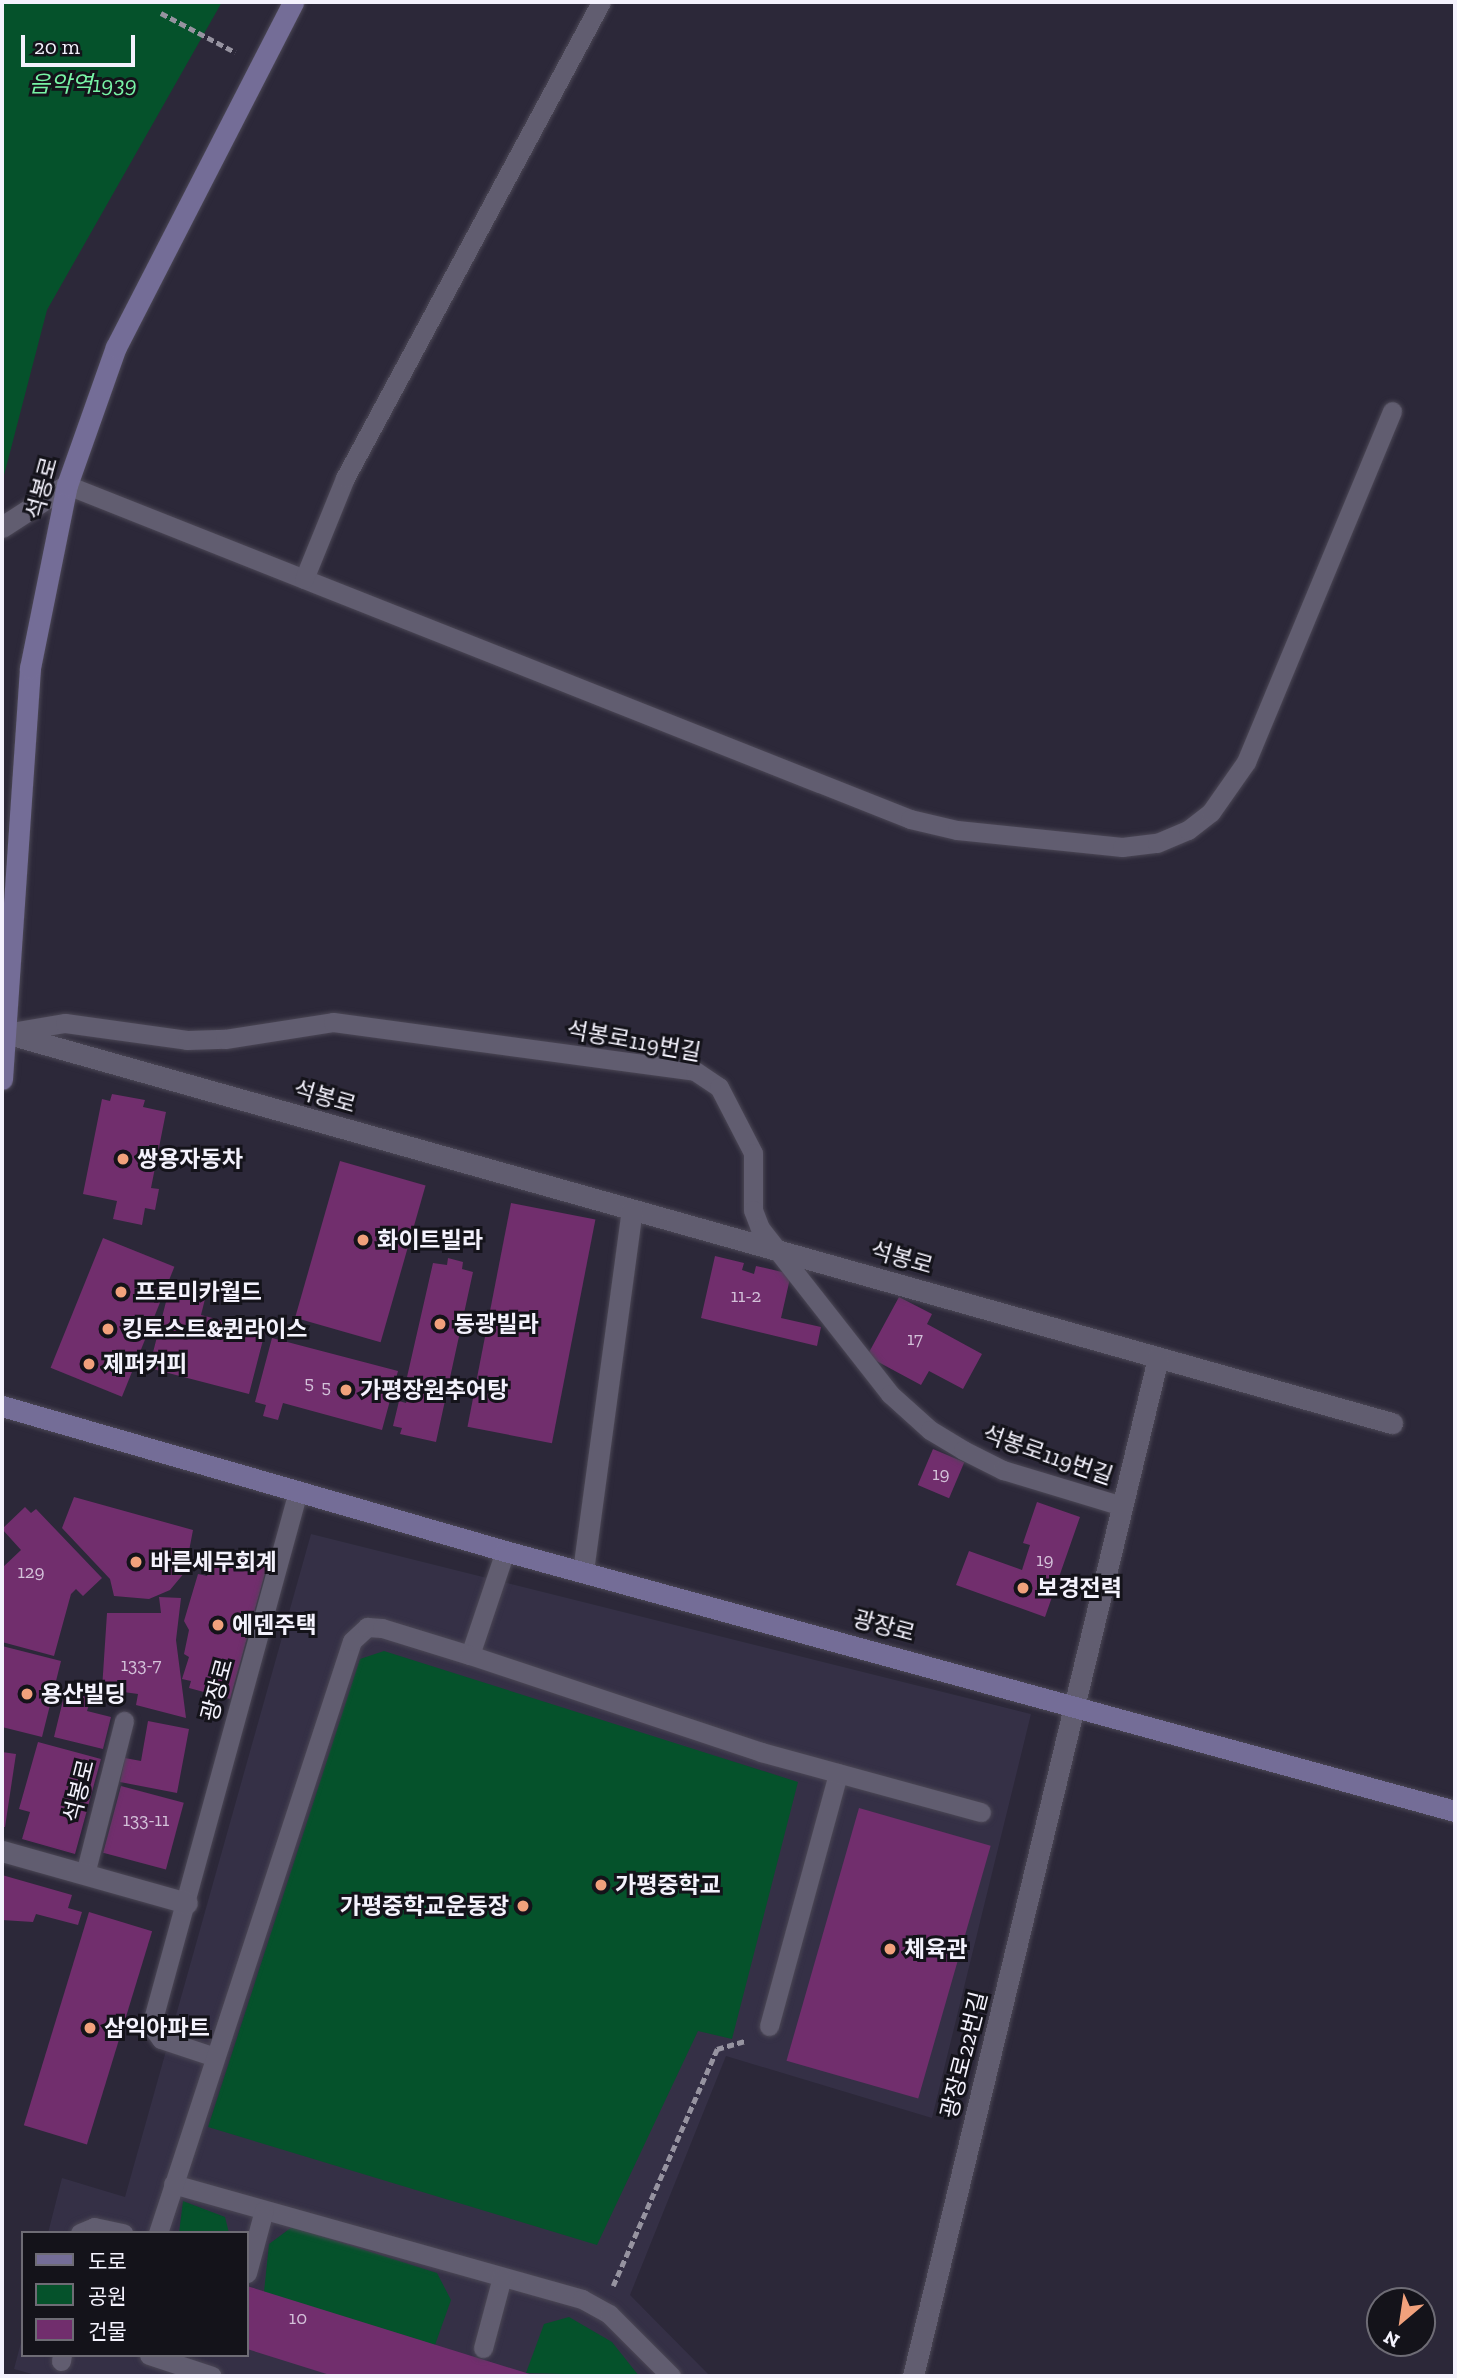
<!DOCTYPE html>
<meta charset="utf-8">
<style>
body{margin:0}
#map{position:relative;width:1457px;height:2378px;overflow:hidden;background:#2c2839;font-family:"Zilla Slab","Noto Sans KR",serif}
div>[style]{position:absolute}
.built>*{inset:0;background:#353046}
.green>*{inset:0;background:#05522b}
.building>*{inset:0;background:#712e6d;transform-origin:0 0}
.path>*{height:4.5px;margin-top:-2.25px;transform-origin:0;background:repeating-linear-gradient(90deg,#9693a0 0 7px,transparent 0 10.5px)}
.roads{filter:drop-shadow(0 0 2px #4b4755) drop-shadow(0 0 2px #4b4755)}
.lane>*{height:19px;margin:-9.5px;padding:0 9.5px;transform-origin:9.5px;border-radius:9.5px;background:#615d70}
.street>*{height:21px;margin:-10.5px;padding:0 10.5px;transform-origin:10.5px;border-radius:10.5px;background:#615d70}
.secondary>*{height:21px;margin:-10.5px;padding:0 10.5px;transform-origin:10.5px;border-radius:10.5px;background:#746d97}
.dots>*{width:19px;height:19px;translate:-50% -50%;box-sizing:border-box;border:4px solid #14131a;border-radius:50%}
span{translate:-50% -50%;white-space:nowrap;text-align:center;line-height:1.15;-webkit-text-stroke:6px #14131a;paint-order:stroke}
.number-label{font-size:19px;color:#d3c1d9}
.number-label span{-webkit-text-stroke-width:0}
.park-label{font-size:23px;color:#78f4a6;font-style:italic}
.street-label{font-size:23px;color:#f4f2fd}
.poi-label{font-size:23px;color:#f4f2fd;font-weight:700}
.left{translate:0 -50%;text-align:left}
.right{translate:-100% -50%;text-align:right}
.frame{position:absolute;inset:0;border:4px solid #f4f2fd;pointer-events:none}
.legend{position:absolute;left:21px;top:2231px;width:228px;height:126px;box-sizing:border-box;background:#14131a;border:2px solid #6e6c75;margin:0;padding:9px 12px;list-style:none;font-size:21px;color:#f4f2fd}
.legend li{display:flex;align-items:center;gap:14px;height:35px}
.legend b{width:35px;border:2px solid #6e6c75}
.north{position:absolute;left:1366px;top:2287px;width:70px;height:70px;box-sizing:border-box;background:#14131a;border:2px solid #6e6c75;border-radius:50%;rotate:209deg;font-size:19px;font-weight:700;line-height:28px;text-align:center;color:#f4f2fd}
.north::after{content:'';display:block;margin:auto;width:24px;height:32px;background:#f1a17c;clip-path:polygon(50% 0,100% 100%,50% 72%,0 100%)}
.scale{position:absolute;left:21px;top:35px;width:114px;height:32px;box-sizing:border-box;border:4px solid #f4f2fd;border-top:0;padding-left:9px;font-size:21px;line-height:24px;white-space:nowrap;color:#f4f2fd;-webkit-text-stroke:5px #14131a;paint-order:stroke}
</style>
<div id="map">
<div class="built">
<div style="clip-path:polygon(311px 1534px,1031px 1714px,932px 2118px,726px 2056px,630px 2295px,710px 2376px,39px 2376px,14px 2369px,23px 2335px,23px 2355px,247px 2355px,247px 2233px,48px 2233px,62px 2178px,125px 2197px)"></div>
</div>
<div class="green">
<div style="clip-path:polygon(2px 2px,222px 2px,47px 310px,2px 483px)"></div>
<div style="clip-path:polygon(384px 1651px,798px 1782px,732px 2039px,698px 2031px,597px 2245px,208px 2127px,360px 1659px)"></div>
<div style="clip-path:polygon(183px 2201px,225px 2217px,229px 2233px,179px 2233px)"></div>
<div style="clip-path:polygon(292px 2227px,437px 2273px,451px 2300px,435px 2345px,264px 2292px,269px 2244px)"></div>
<div style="clip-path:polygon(569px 2317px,612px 2342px,639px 2376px,526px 2373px,544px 2324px)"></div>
</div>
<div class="building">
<div style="clip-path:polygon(112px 1094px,145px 1100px,143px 1107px,166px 1112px,151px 1188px,159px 1189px,155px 1210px,145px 1208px,142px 1225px,113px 1219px,117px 1201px,83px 1194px,102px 1099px,110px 1101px)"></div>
<div style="left:340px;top:1161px;width:89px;height:163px;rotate:16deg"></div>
<div style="left:511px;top:1203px;width:86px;height:228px;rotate:11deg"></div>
<div style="left:103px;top:1238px;width:77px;height:140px;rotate:22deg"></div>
<div style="clip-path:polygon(715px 1256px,744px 1263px,742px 1270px,754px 1274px,756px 1266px,791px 1274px,781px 1318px,821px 1327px,817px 1346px,701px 1318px)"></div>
<div style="clip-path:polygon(448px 1258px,463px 1262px,462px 1269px,473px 1272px,436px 1442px,400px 1434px,402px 1428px,393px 1426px,399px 1401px,406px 1403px,412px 1380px,407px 1377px,433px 1263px,447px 1265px)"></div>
<div style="clip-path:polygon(169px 1290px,205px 1299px,201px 1315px,265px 1332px,249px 1394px,149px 1368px)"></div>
<div style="clip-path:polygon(899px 1297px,932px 1314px,927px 1324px,982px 1354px,963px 1389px,929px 1371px,921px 1385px,867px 1356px)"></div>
<div style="clip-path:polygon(272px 1338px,398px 1371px,382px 1430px,283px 1403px,278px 1420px,263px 1416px,266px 1405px,255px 1402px)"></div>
<div style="left:933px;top:1449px;width:34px;height:39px;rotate:23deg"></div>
<div style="clip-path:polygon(74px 1497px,193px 1530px,185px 1572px,170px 1590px,149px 1599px,114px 1596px,110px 1579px,62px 1528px)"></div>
<div style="clip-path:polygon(1037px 1502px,1080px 1517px,1045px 1617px,956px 1585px,969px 1551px,1022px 1570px,1030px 1545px,1023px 1543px)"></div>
<div style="clip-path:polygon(25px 1507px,31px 1513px,36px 1509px,102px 1578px,83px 1596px,76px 1589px,71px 1594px,54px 1656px,2px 1642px,2px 1568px,21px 1550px,2px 1529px)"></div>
<div style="clip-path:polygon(221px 1554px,267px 1566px,230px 1699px,189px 1688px,191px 1681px,182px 1679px,189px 1657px,184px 1654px,189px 1630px,184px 1621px,198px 1574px,207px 1576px,210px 1565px,218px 1567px)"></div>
<div style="clip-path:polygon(159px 1597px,181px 1598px,176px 1640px,186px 1718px,136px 1705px,138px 1694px,102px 1689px,107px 1613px,161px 1613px)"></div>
<div style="clip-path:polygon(2px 1646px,61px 1661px,42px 1737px,2px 1727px)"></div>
<div style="clip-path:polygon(65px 1692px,91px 1698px,87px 1711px,111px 1717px,103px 1749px,54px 1737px)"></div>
<div style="clip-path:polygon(148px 1721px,189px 1729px,177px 1793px,120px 1782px,125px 1758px,141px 1761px)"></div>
<div style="clip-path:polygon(38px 1742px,101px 1759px,75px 1854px,22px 1839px,30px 1812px,19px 1809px)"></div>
<div style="clip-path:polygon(2px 1752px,16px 1754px,5px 1827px,2px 1827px)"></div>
<div style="left:121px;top:1786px;width:65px;height:69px;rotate:15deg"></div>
<div style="left:859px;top:1808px;width:137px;height:263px;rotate:16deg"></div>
<div style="clip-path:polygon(2px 1875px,72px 1895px,68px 1908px,82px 1912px,78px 1925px,36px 1914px,33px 1922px,2px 1920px)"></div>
<div style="left:89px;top:1912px;width:66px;height:223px;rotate:17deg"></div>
<div style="clip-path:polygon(247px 2286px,536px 2376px,333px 2376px,247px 2349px)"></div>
</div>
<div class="path">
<div style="left:161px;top:13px;width:84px;rotate:27.8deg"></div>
<div style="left:613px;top:2286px;width:259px;rotate:-66.3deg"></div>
<div style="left:717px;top:2049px;width:29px;rotate:-16deg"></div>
</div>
<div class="roads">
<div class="lane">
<div style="left:67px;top:485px;width:907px;rotate:21.61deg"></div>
<div style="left:910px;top:819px;width:48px;rotate:13.2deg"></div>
<div style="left:957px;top:830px;width:166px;rotate:5.9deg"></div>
<div style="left:1122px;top:847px;width:35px;rotate:-7deg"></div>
<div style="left:1157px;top:843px;width:34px;rotate:-23deg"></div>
<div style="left:1188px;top:830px;width:29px;rotate:-38deg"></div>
<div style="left:1211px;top:812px;width:61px;rotate:-55deg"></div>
<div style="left:1246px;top:762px;width:380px;rotate:-67.4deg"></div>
<div style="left:304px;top:579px;width:109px;rotate:-67.9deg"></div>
<div style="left:345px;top:478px;width:540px;rotate:-61.73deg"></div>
<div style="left:5px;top:1033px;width:61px;rotate:-9.5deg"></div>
<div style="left:65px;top:1023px;width:123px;rotate:7.9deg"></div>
<div style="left:187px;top:1040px;width:38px;rotate:-2deg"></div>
<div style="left:225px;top:1039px;width:109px;rotate:-8.9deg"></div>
<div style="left:333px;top:1022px;width:365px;rotate:7.7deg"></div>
<div style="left:695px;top:1071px;width:29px;rotate:34deg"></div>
<div style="left:719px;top:1087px;width:74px;rotate:62.7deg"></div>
<div style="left:753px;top:1153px;width:57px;rotate:90deg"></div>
<div style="left:753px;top:1210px;width:19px;rotate:69deg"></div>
<div style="left:760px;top:1228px;width:211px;rotate:51.9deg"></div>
<div style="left:890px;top:1394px;width:54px;rotate:42deg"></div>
<div style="left:930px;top:1430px;width:39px;rotate:31deg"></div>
<div style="left:963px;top:1450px;width:45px;rotate:26.6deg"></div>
<div style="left:1003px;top:1470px;width:124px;rotate:16.8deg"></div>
<div style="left:470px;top:1655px;width:110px;rotate:-71.4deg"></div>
<div style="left:85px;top:1874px;width:158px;rotate:-75.7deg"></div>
<div style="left:769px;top:2026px;width:262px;rotate:-74.7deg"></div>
<div style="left:215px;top:2057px;width:57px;rotate:-161.6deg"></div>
<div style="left:161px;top:2039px;width:14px;rotate:-126deg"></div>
<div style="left:153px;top:2028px;width:9px;rotate:-90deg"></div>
<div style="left:153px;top:2019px;width:548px;rotate:-74.64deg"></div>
<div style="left:173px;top:2184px;width:425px;rotate:15.7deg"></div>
<div style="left:582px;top:2299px;width:31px;rotate:29deg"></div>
<div style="left:609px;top:2314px;width:88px;rotate:45deg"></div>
<div style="left:80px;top:2233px;width:15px;rotate:-23deg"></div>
<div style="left:94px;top:2227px;width:30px;rotate:12deg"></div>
<div style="left:158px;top:2233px;width:623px;rotate:-71.86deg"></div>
<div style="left:352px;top:1641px;width:21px;rotate:-43deg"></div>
<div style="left:367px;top:1627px;width:15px;rotate:4deg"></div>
<div style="left:382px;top:1628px;width:92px;rotate:17.1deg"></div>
<div style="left:470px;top:1655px;width:307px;rotate:18.4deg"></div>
<div style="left:761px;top:1752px;width:228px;rotate:15.3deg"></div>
<div style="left:247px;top:2273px;width:65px;rotate:-74.9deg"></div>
<div style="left:483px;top:2348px;width:73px;rotate:-75deg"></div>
<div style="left:149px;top:2355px;width:66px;rotate:18.4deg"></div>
<div style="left:61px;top:2361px;width:6px;rotate:-81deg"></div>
</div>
<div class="street">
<div style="left:2px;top:527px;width:77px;rotate:-32.9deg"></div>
<div style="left:5px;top:1033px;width:1441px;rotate:15.71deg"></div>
<div style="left:583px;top:1571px;width:364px;rotate:-82.3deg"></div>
<div style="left:2px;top:1851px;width:192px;rotate:15.7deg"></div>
<div style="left:913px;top:2376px;width:1047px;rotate:-76.47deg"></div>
</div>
<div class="secondary">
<div style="left:2px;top:1079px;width:412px;rotate:-86.1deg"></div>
<div style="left:30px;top:668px;width:187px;rotate:-78.6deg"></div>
<div style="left:67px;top:485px;width:146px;rotate:-70.5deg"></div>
<div style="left:116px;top:347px;width:388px;rotate:-62.8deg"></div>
<div style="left:2px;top:1406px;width:523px;rotate:16.08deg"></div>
<div style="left:505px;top:1551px;width:985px;rotate:15.31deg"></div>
</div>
</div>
<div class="dots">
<div style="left:123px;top:1159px;background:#f1a17c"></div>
<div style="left:363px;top:1240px;background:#f1a17c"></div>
<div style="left:121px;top:1292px;background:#f1a17c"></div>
<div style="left:440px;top:1324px;background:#f1a17c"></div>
<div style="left:108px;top:1329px;background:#f1a17c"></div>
<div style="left:89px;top:1364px;background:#f1a17c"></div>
<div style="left:346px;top:1390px;background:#f1a17c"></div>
<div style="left:136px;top:1562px;background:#f1a17c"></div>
<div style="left:1023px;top:1588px;background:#f1a17c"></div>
<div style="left:218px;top:1625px;background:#f1a17c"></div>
<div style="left:27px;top:1694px;background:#f1a17c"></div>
<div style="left:601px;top:1885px;background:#f1a17c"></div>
<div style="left:523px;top:1906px;background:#f1a17c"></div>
<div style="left:890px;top:1949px;background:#f1a17c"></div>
<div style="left:90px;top:2028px;background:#f1a17c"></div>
</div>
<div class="number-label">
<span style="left:746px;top:1296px">11-2</span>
<span style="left:915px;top:1339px">17</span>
<span style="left:309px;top:1383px">5</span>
<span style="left:326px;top:1387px">5</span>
<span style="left:941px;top:1474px">19</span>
<span style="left:1045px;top:1560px">19</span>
<span style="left:31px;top:1572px">129</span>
<span style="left:141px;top:1665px">133-7</span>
<span style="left:146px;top:1820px">133-11</span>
<span style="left:298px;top:2318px">10</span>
</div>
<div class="park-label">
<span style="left:83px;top:84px">음악역1939</span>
</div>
<div class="street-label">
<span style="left:42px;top:488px;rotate:-75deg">석봉로</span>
<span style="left:634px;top:1041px;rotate:10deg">석봉로119번길</span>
<span style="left:325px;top:1097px;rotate:16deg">석봉로</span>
<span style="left:902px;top:1258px;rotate:16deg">석봉로</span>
<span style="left:1048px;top:1455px;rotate:19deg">석봉로119번길</span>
<span style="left:884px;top:1626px;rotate:15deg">광장로</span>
<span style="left:217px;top:1690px;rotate:-75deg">광장로</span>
<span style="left:79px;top:1791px;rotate:-76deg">석봉로</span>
<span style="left:964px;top:2055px;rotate:-76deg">광장로22번길</span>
</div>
<div class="poi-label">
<span class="left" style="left:137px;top:1159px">쌍용자동차</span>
<span class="left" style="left:377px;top:1240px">화이트빌라</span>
<span class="left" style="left:135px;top:1292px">프로미카월드</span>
<span class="left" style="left:454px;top:1324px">동광빌라</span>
<span class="left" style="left:122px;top:1329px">킹토스트&amp;퀸라이스</span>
<span class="left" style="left:103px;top:1364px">제퍼커피</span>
<span class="left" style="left:360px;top:1390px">가평장원추어탕</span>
<span class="left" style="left:150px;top:1562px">바른세무회계</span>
<span class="left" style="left:1037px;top:1588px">보경전력</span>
<span class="left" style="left:232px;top:1625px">에덴주택</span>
<span class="left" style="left:41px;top:1694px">용산빌딩</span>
<span class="left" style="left:615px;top:1885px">가평중학교</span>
<span class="right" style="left:509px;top:1906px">가평중학교운동장</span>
<span class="left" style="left:904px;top:1949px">체육관</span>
<span class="left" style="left:104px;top:2028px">삼익아파트</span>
</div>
<div class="frame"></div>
<ul class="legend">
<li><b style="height:9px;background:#746d97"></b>도로</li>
<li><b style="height:19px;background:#05522b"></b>공원</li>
<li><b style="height:19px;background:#712e6d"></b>건물</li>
</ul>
<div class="north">N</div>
<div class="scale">20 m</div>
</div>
